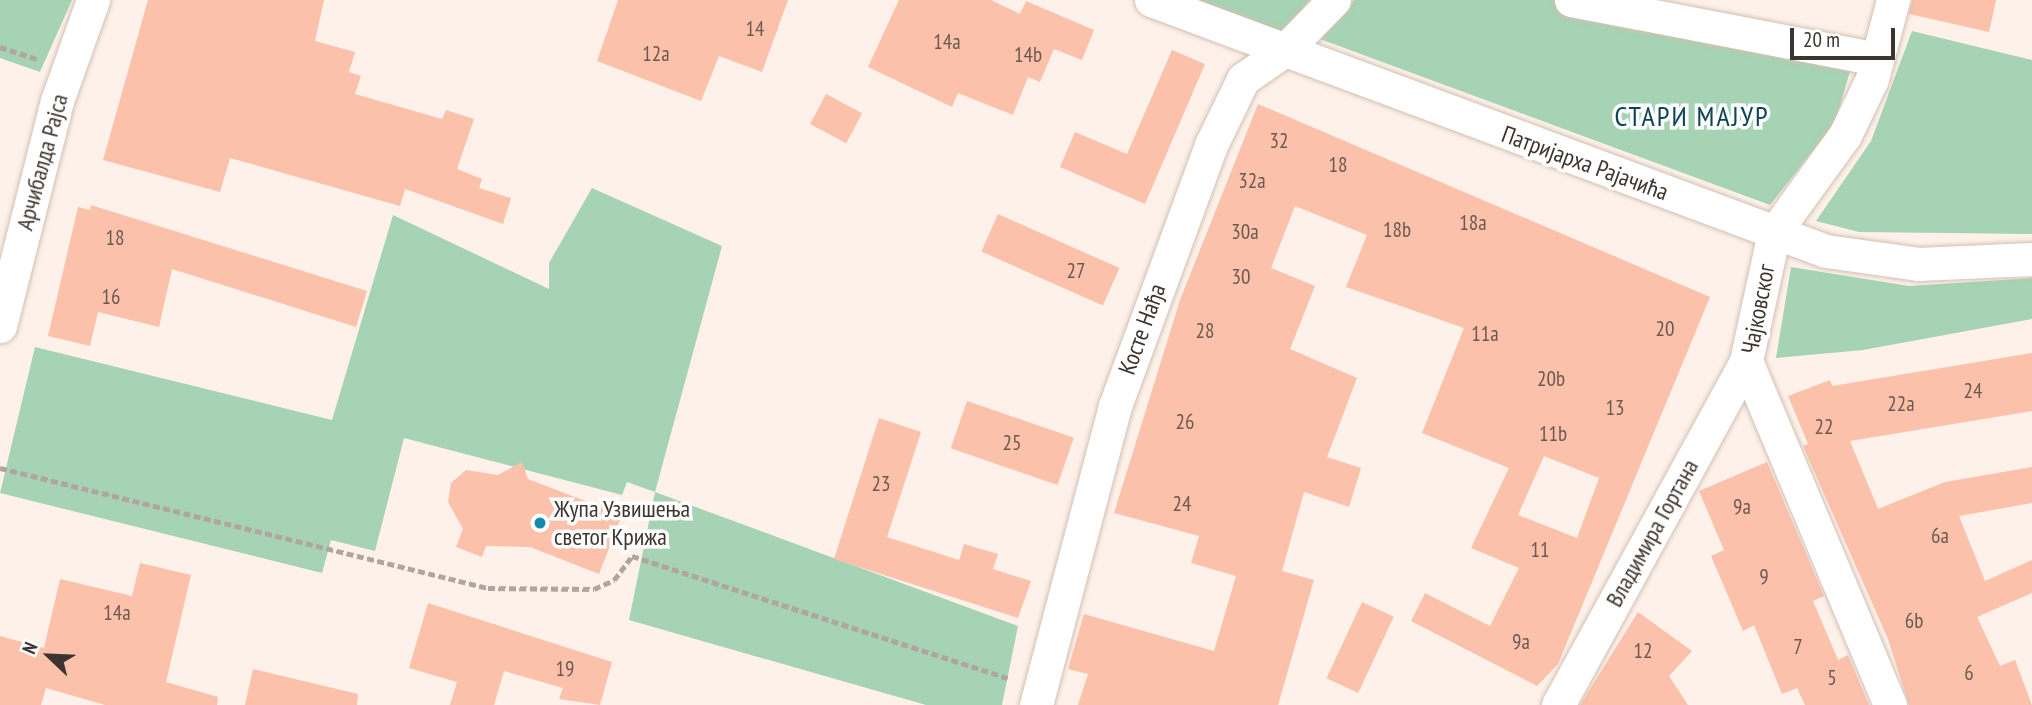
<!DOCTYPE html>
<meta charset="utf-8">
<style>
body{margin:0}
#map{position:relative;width:2032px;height:705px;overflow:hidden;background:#fdf1e9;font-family:"PT Sans Narrow",sans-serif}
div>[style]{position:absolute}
.green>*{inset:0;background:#a5d3b3}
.building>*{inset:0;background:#fbc1ab;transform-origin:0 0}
.path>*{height:4.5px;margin-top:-2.25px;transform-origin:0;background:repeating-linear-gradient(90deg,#b0a69f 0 7px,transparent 0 10.5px)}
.roads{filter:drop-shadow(0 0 2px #d2c0b3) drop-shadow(0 0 2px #d2c0b3)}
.minor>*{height:33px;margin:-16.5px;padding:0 16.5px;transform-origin:16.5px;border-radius:16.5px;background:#fff}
.dots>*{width:19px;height:19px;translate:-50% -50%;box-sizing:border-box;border:4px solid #fff;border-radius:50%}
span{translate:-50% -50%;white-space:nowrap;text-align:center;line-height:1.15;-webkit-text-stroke:7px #fff;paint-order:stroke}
.number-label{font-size:21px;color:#6c584e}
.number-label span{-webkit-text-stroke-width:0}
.street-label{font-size:24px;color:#3c352f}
.poi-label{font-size:24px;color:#3c352f}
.left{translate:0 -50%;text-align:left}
.quarter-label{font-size:28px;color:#0f4454;letter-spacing:2px}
.north{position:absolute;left:14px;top:621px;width:70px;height:70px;-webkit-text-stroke:5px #fff;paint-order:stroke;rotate:293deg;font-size:19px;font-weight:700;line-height:28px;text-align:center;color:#3c352f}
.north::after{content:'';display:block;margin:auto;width:24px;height:32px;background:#3c352f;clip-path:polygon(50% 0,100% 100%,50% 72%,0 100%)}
.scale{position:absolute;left:1790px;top:28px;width:105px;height:32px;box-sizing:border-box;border:4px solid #3c352f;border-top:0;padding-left:9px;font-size:21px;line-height:24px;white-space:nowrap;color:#3c352f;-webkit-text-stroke:5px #fff;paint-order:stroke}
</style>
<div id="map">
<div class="green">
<div style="clip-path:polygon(0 0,72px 0,40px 72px,0 58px)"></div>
<div style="clip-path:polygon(1188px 0,1310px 0,1281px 34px)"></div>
<div style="clip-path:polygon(1354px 0,1616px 0,1855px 54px,1835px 123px,1770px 205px,1320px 39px)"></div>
<div style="clip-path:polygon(1912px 31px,2032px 60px,2032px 234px,1859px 232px,1816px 221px,1871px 141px)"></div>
<div style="clip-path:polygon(592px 188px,722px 246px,655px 492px,1018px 626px,1002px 705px,926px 705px,629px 620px,655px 492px,627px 482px,622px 495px,404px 438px,375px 551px,331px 540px,322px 573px,0 493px,35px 347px,332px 420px,393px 215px,549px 289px,549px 263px)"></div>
<div style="clip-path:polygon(1791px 267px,1909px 286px,2032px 278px,2032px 319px,1863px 350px,1776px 358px)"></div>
</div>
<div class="building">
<div style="clip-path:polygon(148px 0,324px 0,315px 41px,355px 52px,349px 72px,361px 76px,355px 94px,442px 119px,446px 110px,474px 119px,457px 169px,482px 179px,479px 188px,511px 198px,503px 224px,405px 189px,400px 206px,230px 158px,220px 192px,103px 160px)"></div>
<div style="clip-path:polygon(618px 0,788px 0,762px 72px,719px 56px,701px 101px,597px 61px)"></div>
<div style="clip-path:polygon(899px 0,991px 0,1020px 14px,1026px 1px,1094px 30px,1082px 60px,1054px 49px,1040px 82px,1028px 77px,1013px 115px,958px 93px,952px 107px,868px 67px)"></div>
<div style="clip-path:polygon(1912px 0,1996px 0,1989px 32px,1909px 14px)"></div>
<div style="clip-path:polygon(1172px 50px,1205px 64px,1145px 204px,1060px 167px,1075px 132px,1127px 154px)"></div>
<div style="left:826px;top:94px;width:41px;height:34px;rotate:28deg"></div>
<div style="clip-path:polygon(evenodd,1258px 104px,1710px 297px,1558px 664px,1537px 686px,1411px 621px,1425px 593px,1490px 626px,1519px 568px,1471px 548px,1509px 468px,1422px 433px,1464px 328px,1346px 287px,1367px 235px,1295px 206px,1271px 268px,1315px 286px,1290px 349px,1357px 378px,1327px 457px,1361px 468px,1349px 507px,1304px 492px,1282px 571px,1314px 580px,1278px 705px,1078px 705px,1088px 674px,1068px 669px,1084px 614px,1214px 651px,1236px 576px,1191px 563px,1199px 536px,1114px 513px,1180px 300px,1258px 104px,1544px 456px,1599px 478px,1577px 538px,1518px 515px,1544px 456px)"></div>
<div style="clip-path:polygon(91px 205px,367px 291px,356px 327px,172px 269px,159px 327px,98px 312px,90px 346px,48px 336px,78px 207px,90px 210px)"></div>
<div style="left:998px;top:214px;width:133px;height:41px;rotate:24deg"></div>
<div style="clip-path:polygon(2032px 353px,2032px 411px,1850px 441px,1878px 509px,1945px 482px,2032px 467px,2032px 503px,1959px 516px,1985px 581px,2032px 560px,2032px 593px,1977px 617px,2000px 666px,2015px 660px,2032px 705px,1909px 705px,1888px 639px,1803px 446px,1808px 444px,1788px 396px,1830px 380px,1832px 386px)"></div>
<div style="left:967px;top:401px;width:113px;height:50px;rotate:19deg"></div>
<div style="clip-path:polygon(879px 418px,921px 432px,887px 537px,959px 560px,964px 544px,998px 554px,993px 569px,1031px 581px,1018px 618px,834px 559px)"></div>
<div style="clip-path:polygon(522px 462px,528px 479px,622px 515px,599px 574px,530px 547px,486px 546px,482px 557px,456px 547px,463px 529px,448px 502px,451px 483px,466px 470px,498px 475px)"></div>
<div style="clip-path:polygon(1767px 462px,1824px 596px,1813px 601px,1838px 660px,1848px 655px,1869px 705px,1805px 705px,1797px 688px,1782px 694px,1754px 625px,1743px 631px,1711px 556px,1724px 550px,1699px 491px)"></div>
<div style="clip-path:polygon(140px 563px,191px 575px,166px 682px,218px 697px,217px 705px,105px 705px,46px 688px,41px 705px,0 705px,0 636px,44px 648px,60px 579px,132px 596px)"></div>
<div style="left:1362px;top:602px;width:35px;height:84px;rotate:25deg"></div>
<div style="clip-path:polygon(428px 603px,612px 662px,600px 705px,559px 699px,563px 688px,504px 671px,494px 705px,450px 705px,457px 682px,409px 668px)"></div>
<div style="clip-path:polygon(1638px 612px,1692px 651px,1669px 676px,1688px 705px,1580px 705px)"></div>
<div style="clip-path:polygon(253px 669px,358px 694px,357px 705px,245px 705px)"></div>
</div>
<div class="path">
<div style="left:0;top:47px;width:39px;rotate:18deg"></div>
<div style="left:0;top:468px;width:503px;rotate:13.82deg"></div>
<div style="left:488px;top:588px;width:106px;rotate:0.5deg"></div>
<div style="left:594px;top:589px;width:22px;rotate:-24deg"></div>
<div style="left:614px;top:580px;width:30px;rotate:-53deg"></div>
<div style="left:632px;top:556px;width:395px;rotate:18deg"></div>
</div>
<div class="roads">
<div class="minor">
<div style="left:1151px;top:0;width:720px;rotate:20.4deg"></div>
<div style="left:1826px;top:251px;width:93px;rotate:8deg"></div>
<div style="left:1918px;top:264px;width:114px;rotate:-2.5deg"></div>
<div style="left:1571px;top:0;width:312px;rotate:10.9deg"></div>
<div style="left:0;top:326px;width:232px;rotate:-75.8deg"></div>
<div style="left:57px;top:101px;width:107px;rotate:-70.4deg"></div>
<div style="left:1036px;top:705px;width:309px;rotate:-75.2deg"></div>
<div style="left:1115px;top:406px;width:278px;rotate:-69.8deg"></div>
<div style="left:1211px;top:145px;width:73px;rotate:-64.1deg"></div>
<div style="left:1243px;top:79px;width:51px;rotate:-34.6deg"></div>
<div style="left:1285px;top:50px;width:70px;rotate:-45.6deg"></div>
<div style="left:1558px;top:705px;width:392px;rotate:-61.3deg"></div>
<div style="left:1890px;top:705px;width:373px;rotate:-112.7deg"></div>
<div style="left:1746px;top:361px;width:131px;rotate:-77.7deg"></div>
<div style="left:1774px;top:233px;width:121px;rotate:-54.1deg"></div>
<div style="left:1845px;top:135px;width:62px;rotate:-64.3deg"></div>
<div style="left:1872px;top:79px;width:82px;rotate:-75.1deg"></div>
</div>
</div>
<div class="dots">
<div style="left:540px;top:523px;background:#0e8bad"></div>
</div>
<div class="number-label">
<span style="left:755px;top:29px">14</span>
<span style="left:947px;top:42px">14a</span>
<span style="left:656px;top:54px">12a</span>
<span style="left:1028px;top:55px">14b</span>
<span style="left:1279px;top:141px">32</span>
<span style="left:1338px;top:165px">18</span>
<span style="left:1252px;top:181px">32a</span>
<span style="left:1473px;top:223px">18a</span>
<span style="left:1397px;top:230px">18b</span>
<span style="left:1245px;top:232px">30a</span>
<span style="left:115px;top:238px">18</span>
<span style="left:1076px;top:271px">27</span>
<span style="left:1241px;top:277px">30</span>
<span style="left:111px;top:297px">16</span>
<span style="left:1665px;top:329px">20</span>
<span style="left:1205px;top:331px">28</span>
<span style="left:1485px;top:334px">11a</span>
<span style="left:1551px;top:379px">20b</span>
<span style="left:1973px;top:391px">24</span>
<span style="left:1901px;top:404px">22a</span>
<span style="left:1615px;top:408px">13</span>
<span style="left:1185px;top:422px">26</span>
<span style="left:1824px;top:427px">22</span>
<span style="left:1553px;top:434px">11b</span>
<span style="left:1012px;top:443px">25</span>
<span style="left:881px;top:484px">23</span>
<span style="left:1182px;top:504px">24</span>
<span style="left:1742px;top:507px">9a</span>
<span style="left:1940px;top:536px">6a</span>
<span style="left:1540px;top:550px">11</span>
<span style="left:1764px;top:577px">9</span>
<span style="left:117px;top:613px">14a</span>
<span style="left:1914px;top:621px">6b</span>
<span style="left:1521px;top:642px">9a</span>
<span style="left:1798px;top:647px">7</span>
<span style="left:1643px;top:651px">12</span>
<span style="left:565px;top:669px">19</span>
<span style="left:1969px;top:673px">6</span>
<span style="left:1832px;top:678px">5</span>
</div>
<div class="street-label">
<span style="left:42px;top:162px;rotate:-75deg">Арчибалда Рајса</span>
<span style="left:1585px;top:163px;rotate:20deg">Патријарха Рајачића</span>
<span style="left:1758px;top:309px;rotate:-79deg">Чајковског</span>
<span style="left:1142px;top:329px;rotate:-70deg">Косте Нађа</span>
<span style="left:1652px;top:533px;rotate:-61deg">Владимира Гортана</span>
</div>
<div class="poi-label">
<span class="left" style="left:554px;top:523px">Жупа Узвишења<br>светог Крижа</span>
</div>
<div class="quarter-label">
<span style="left:1692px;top:116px">СТАРИ МАЈУР</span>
</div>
<div class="north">N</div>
<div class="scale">20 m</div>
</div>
